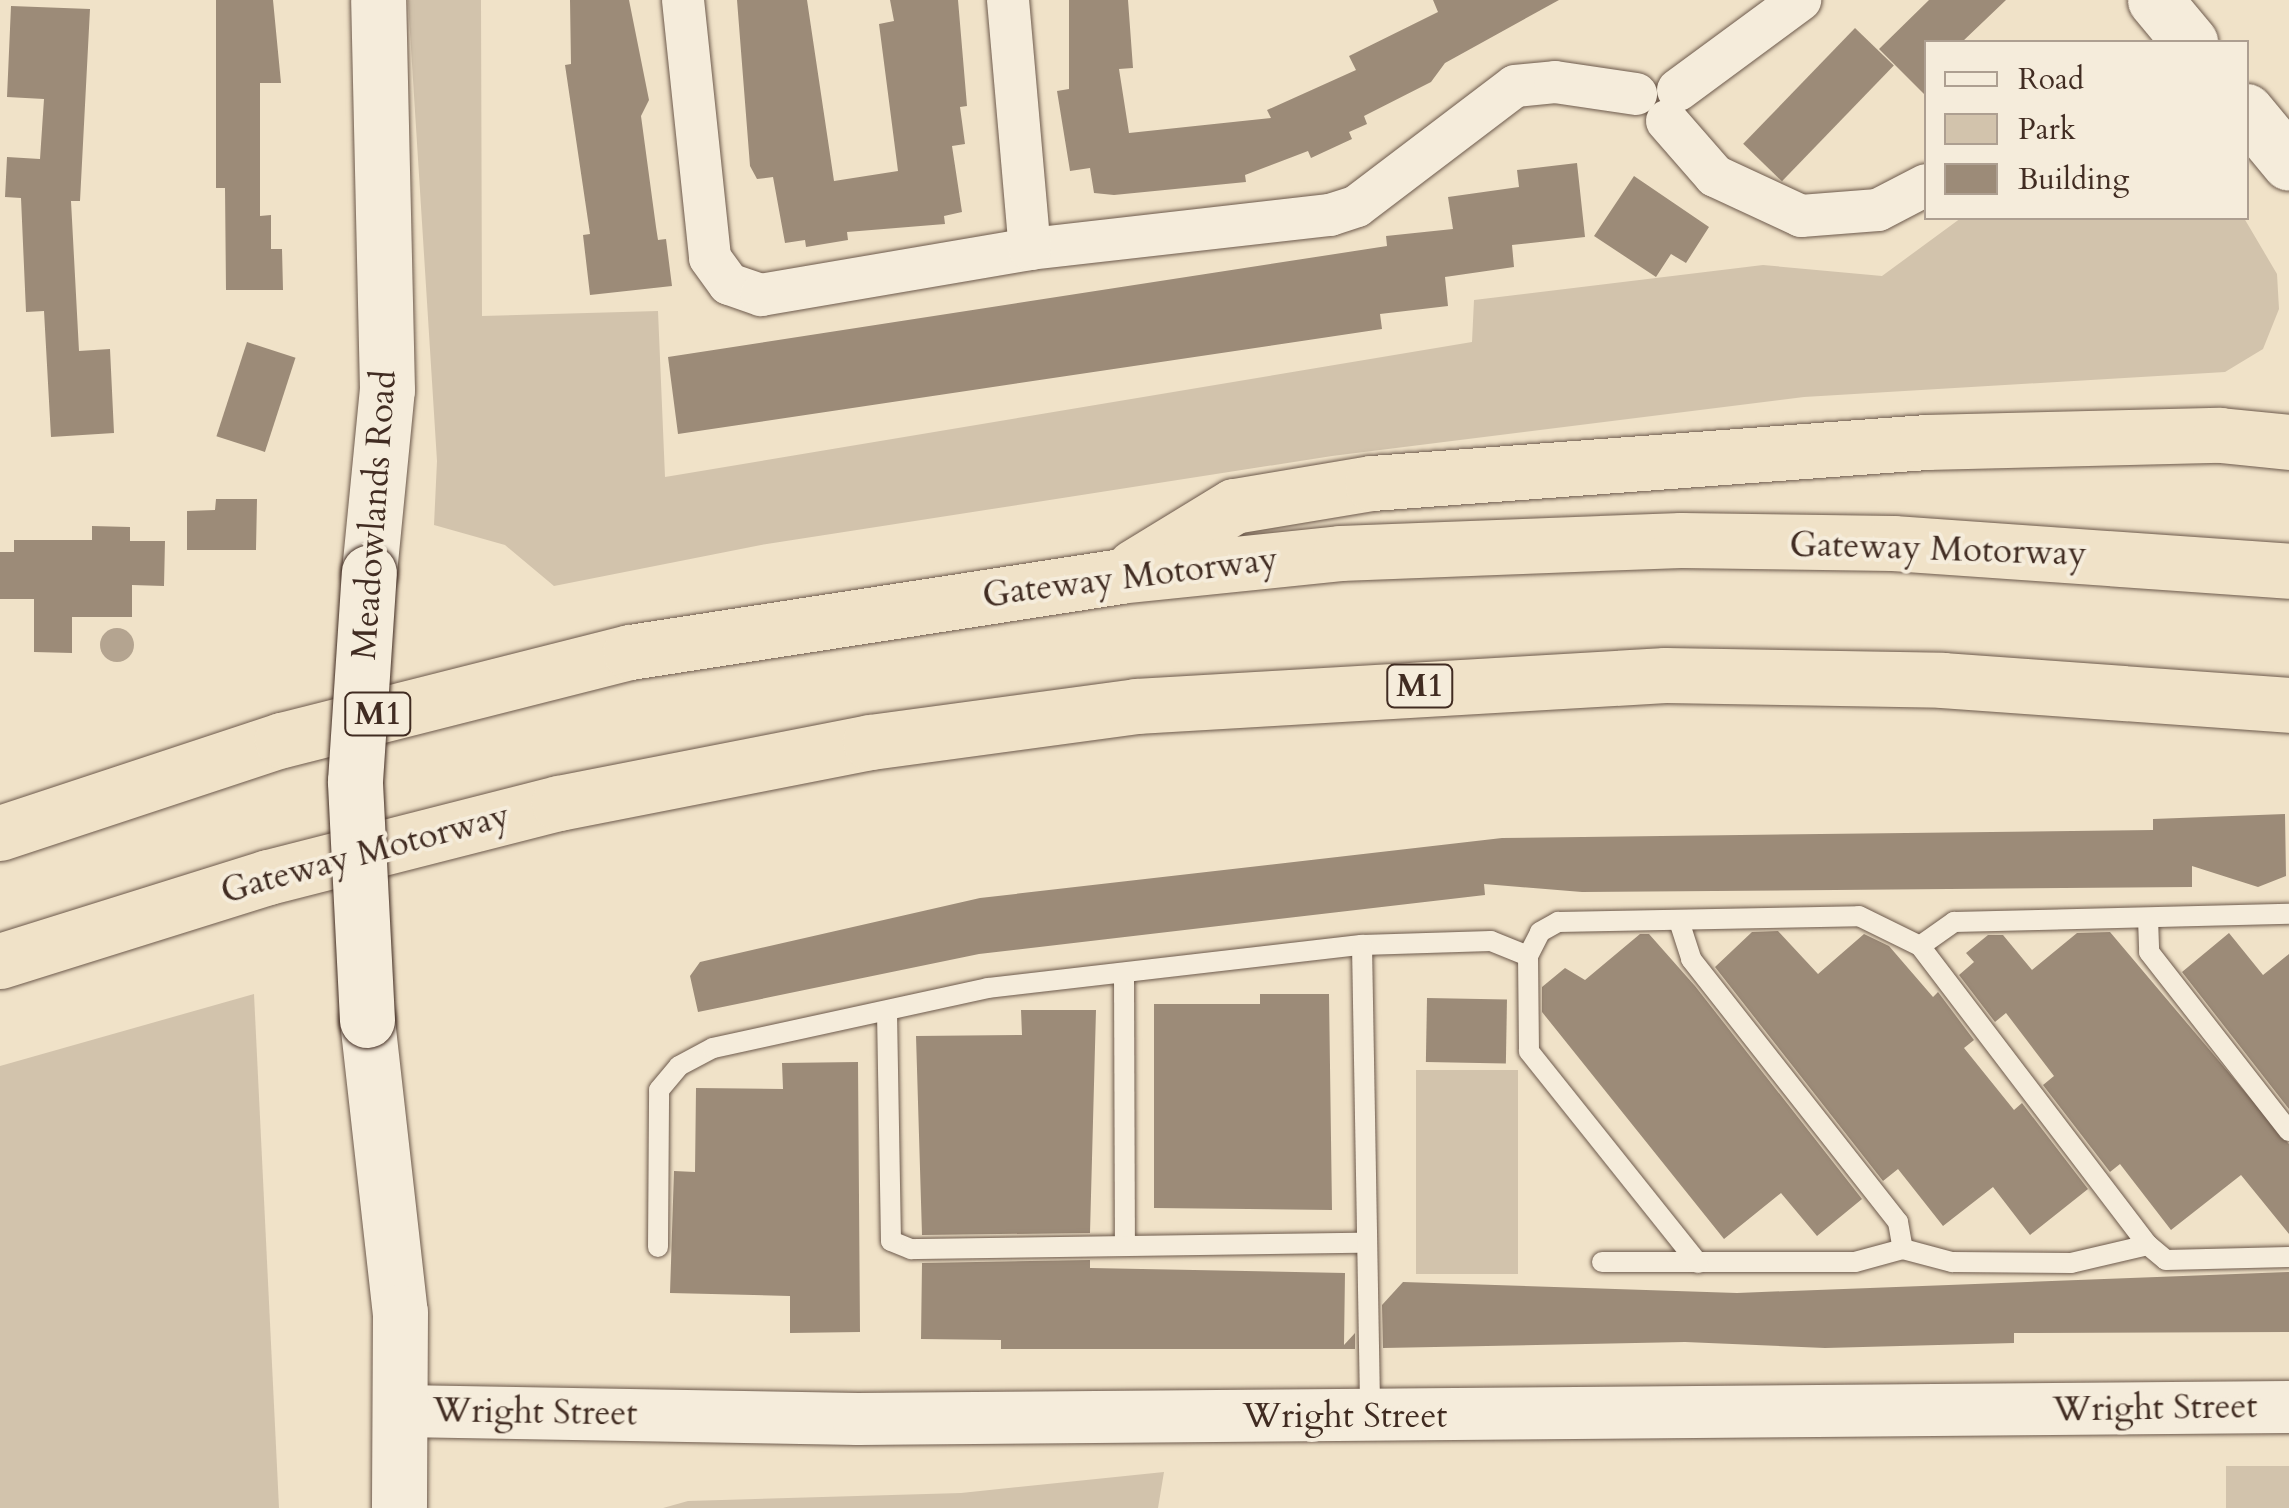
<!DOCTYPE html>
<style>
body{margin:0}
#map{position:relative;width:2289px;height:1508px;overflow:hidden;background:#f0e2c8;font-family:Cardo,serif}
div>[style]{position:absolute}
.green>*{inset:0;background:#d2c3ac;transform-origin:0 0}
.water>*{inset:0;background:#b4a490}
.round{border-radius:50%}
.building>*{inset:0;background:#9c8b78;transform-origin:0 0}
.roads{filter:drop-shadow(0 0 2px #6d5a4c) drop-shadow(0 0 2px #6d5a4c)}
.service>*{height:20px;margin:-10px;padding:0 10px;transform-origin:10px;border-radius:10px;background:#f5ecdb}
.minor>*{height:42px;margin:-21px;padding:0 21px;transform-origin:21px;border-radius:21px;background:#f5ecdb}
.tertiary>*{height:52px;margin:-26px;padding:0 26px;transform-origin:26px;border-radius:26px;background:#f5ecdb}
.secondary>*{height:55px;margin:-27.5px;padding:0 27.5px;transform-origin:27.5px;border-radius:27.5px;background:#f5ecdb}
.motorway>*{height:55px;margin:-27.5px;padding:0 27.5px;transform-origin:27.5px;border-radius:27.5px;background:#f0e2c8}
.bridges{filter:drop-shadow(0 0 2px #412c22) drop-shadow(0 0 2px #412c22)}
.secondary-bridge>*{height:55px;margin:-27.5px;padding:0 27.5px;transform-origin:27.5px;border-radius:27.5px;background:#f5ecdb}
span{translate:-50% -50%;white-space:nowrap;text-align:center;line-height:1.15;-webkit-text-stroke:8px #f5ecdb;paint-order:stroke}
.shield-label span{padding:2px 8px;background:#f5ecdb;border:2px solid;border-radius:8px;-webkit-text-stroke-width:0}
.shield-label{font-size:32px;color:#412c22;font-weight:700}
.street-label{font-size:35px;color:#412c22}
.legend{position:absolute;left:1924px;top:40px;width:325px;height:180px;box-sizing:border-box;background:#f5ecdb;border:2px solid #ad9f91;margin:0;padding:12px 18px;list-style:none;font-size:30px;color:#412c22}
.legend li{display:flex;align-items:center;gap:20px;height:50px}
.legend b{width:50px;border:2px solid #ad9f91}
</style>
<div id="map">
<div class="green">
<div style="clip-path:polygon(408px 0,481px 0,482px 316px,658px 311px,665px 477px,1472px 342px,1474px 300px,1763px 265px,1882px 276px,1961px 218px,2244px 218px,2277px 274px,2279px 309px,2263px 349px,2225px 372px,1804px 397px,1332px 456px,761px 545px,554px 586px,505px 545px,434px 525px,437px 461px)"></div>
<div style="clip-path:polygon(254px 994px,279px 1508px,0 1508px,0 1066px)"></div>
<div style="left:1416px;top:1070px;width:102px;height:204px"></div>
<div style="left:2289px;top:1466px;width:42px;height:63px;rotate:90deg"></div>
<div style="clip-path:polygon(1164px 1472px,1158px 1508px,663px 1508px,688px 1501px,961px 1493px)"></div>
</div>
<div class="water">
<div class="round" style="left:100px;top:628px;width:34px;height:34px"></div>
</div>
<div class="building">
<div style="clip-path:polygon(216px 0,273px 0,281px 83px,260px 83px,260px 216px,271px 215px,271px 249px,282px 249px,283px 290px,226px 290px,225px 188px,216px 188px)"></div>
<div style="clip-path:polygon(570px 0,629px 0,649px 100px,641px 116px,656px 227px,658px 240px,666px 239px,672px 286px,590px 295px,583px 235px,590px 234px,565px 65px,571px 64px)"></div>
<div style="clip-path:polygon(737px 0,807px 0,834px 181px,898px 171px,879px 24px,894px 21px,890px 0,958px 0,967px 106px,960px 107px,965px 144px,952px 146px,962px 212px,944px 216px,945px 224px,847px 232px,848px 240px,806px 247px,805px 240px,785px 243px,773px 177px,757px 179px,750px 166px)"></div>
<div style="clip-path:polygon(1069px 0,1128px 0,1133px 68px,1119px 69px,1129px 133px,1271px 118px,1267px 110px,1356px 70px,1349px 56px,1438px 12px,1433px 0,1559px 0,1445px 63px,1431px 82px,1364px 116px,1367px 124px,1349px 132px,1352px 139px,1311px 158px,1308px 151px,1245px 175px,1246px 182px,1114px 195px,1094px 193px,1090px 168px,1070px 171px,1057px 91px,1069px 89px)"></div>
<div style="clip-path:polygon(1929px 0,2006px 0,1962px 42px,1926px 42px,1926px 96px,1879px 49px)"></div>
<div style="clip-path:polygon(11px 6px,90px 9px,80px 201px,71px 201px,79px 351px,110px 349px,114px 433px,51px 437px,44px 311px,26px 312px,21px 198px,5px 197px,7px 157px,40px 159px,44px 99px,7px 97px)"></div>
<div style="left:1855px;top:28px;width:54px;height:161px;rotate:44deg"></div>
<div style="clip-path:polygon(1577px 163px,1585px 237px,1512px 245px,1514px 267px,1445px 277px,1448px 306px,1380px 314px,1382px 329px,678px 434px,668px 357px,1387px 246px,1386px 236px,1453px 229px,1448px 197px,1519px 187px,1517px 170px)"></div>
<div style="clip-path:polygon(1634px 176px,1709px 227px,1686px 263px,1671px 254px,1656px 277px,1594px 236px)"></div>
<div style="left:247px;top:342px;width:51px;height:99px;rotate:18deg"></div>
<div style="clip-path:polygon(216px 499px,257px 499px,256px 550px,187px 550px,187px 511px,215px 510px)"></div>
<div style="clip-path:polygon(92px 526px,130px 527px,130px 541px,165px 541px,164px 586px,132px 585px,132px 617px,72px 617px,72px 653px,34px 652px,34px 599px,0 599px,0 552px,14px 552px,14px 540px,92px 540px)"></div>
<div style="clip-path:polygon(2285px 814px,2286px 876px,2258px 887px,2192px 866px,2192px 887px,1582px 892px,1484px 884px,1485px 895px,979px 954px,698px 1012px,690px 976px,700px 962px,980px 898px,1502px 838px,2153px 830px,2153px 819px)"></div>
<div style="clip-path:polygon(1778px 931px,1818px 974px,1864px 934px,1889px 946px,1933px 997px,1938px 992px,1974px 1040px,1964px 1048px,2014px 1110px,2022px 1103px,2088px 1189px,2030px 1235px,1993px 1187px,1943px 1226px,1898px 1169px,1883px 1181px,1715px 967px,1752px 932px)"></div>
<div style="clip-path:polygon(2110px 932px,2289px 1144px,2289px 1234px,2241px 1175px,2171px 1230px,2120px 1164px,2110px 1172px,2043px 1085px,2054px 1076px,2006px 1013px,1995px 1022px,1959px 975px,1974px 962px,1966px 953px,1988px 935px,2003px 935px,2032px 970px,2077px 933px)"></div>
<div style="clip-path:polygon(2229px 933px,2263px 975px,2289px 954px,2289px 1109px,2182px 972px)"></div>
<div style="clip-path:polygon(1640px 934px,1649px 934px,1695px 986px,1862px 1199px,1817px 1236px,1781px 1193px,1724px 1239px,1542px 1012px,1542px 987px,1565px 968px,1585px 980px)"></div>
<div style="clip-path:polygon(1260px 994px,1329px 994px,1332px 1210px,1154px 1208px,1154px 1004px,1260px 1004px)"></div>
<div style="left:1427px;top:998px;width:80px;height:64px;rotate:1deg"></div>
<div style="clip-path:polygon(1021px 1010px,1096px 1010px,1090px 1233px,922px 1235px,916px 1036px,1022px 1035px)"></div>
<div style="clip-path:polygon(858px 1062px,860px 1332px,790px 1333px,790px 1296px,670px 1293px,674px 1171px,695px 1172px,696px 1088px,783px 1089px,782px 1063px)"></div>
<div style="clip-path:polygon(1090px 1260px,1090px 1268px,1345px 1273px,1344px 1345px,1355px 1333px,1355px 1349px,1001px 1349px,1001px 1340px,921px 1339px,922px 1263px)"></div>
<div style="clip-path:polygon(2289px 1272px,2289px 1332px,2014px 1333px,2014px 1343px,1825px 1348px,1685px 1342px,1383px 1348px,1382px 1305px,1403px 1282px,1737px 1293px)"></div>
</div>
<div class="roads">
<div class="service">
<div style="left:2148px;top:918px;width:34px;rotate:88deg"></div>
<div style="left:2149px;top:952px;width:227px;rotate:52deg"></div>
<div style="left:1679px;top:921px;width:40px;rotate:72deg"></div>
<div style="left:1691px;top:959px;width:335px;rotate:51.8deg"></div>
<div style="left:1898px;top:1222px;width:27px;rotate:80deg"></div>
<div style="left:1362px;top:945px;width:129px;rotate:-1.8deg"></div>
<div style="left:1491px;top:941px;width:40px;rotate:22deg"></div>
<div style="left:1920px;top:946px;width:376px;rotate:52.7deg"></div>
<div style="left:1124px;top:975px;width:271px;rotate:89.8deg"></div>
<div style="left:887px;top:1012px;width:229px;rotate:89deg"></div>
<div style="left:891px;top:1241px;width:22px;rotate:22deg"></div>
<div style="left:911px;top:1249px;width:455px;rotate:-0.8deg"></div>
<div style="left:658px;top:1247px;width:157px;rotate:-89.6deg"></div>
<div style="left:659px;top:1090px;width:31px;rotate:-50deg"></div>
<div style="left:679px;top:1066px;width:38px;rotate:-28deg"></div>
<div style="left:713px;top:1048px;width:281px;rotate:-12.3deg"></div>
<div style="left:988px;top:988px;width:376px;rotate:-6.6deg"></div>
<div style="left:1362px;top:945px;width:469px;rotate:89deg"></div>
<div style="left:1602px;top:1262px;width:253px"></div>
<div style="left:1855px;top:1262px;width:50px;rotate:-15.2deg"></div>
<div style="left:1903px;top:1249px;width:51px;rotate:14.9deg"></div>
<div style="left:1952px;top:1262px;width:119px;rotate:0.5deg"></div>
<div style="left:2071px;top:1263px;width:79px;rotate:-13.2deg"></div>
<div style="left:2148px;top:1245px;width:23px;rotate:40deg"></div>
<div style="left:2166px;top:1260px;width:123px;rotate:-1.4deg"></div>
<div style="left:1698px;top:1263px;width:271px;rotate:-128.6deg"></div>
<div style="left:1529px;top:1051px;width:95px;rotate:-90.6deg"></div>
<div style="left:1528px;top:956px;width:27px;rotate:-63deg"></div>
<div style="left:1540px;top:932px;width:21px;rotate:-29deg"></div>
<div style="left:1558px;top:922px;width:301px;rotate:-1.1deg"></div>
<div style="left:1859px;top:916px;width:68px;rotate:26.2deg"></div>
<div style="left:1920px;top:946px;width:42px;rotate:-35.2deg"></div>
<div style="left:1954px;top:922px;width:335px;rotate:-1.4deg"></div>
</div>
<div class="minor">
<div style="left:683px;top:0;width:259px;rotate:84deg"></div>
<div style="left:710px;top:258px;width:32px;rotate:54deg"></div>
<div style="left:729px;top:284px;width:34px;rotate:19deg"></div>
<div style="left:761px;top:295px;width:273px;rotate:-9.7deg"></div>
<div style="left:1030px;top:249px;width:302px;rotate:-6.5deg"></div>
<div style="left:1330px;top:215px;width:28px;rotate:-18deg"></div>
<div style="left:1357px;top:206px;width:198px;rotate:-37.2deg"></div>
<div style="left:1515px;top:86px;width:40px;rotate:-5.7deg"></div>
<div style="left:1555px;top:82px;width:82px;rotate:8.4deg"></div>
<div style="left:1008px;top:0;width:250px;rotate:85deg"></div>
<div style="left:1678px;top:90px;width:152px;rotate:-36.4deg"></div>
<div style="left:1667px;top:121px;width:73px;rotate:48.9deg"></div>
<div style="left:1715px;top:176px;width:95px;rotate:24.9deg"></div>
<div style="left:1801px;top:216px;width:77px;rotate:-4.5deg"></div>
<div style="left:1878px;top:210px;width:54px;rotate:-27.5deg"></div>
</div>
<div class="tertiary">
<div style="left:402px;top:1411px;width:456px;rotate:1deg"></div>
<div style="left:858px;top:1419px;width:1431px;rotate:-0.48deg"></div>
</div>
<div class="secondary">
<div style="left:2155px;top:0;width:55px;rotate:50.2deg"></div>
<div style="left:2246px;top:111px;width:67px;rotate:50.4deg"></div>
<div style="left:369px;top:572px;width:183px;rotate:-84.4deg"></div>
<div style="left:387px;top:390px;width:390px;rotate:-91.3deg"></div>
<div style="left:367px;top:1020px;width:294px;rotate:83.6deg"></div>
<div style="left:400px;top:1312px;width:196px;rotate:90.3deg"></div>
</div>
<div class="motorway">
<div style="left:1134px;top:567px;width:117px;rotate:-31.4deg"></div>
<div style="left:1234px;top:506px;width:140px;rotate:-9.5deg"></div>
<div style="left:1372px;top:483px;width:556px;rotate:-4.23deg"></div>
<div style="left:1926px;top:442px;width:294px;rotate:-1.4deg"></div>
<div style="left:2220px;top:435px;width:69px;rotate:5.8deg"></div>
<div style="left:0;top:833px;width:297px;rotate:-18.3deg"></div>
<div style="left:282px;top:740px;width:359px;rotate:-14.2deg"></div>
<div style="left:630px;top:652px;width:495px;rotate:-8.8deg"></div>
<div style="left:1119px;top:576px;width:222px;rotate:-5.9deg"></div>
<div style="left:1340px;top:553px;width:341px;rotate:-2.2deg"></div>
<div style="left:1681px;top:540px;width:212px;rotate:0.8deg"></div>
<div style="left:1893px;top:543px;width:397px;rotate:4deg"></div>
<div style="left:0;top:961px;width:281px;rotate:-17.4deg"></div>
<div style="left:268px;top:877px;width:300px;rotate:-14.3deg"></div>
<div style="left:559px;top:803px;width:317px;rotate:-11.1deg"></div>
<div style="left:870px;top:742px;width:268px;rotate:-7.7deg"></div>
<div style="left:1136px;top:706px;width:530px;rotate:-3.35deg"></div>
<div style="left:1665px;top:675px;width:277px;rotate:1deg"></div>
<div style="left:1942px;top:680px;width:348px;rotate:4.1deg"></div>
</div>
</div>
<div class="bridges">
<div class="secondary-bridge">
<div style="left:367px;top:1020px;width:239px;rotate:-92.9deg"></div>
<div style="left:355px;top:781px;width:209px;rotate:-86.2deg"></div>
</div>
</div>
<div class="shield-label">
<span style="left:1420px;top:686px">M1</span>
<span style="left:378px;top:714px">M1</span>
</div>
<div class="street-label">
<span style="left:374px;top:515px;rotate:-86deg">Meadowlands Road</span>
<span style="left:1938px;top:549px;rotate:2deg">Gateway Motorway</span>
<span style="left:1130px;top:577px;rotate:-7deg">Gateway Motorway</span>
<span style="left:365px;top:853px;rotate:-15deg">Gateway Motorway</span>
<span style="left:2155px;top:1408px;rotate:-1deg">Wright Street</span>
<span style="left:535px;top:1412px;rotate:1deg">Wright Street</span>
<span style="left:1345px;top:1416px">Wright Street</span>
</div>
<ul class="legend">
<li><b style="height:12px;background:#f5ecdb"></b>Road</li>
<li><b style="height:28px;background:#d2c3ac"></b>Park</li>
<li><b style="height:28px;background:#9c8b78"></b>Building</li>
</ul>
</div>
